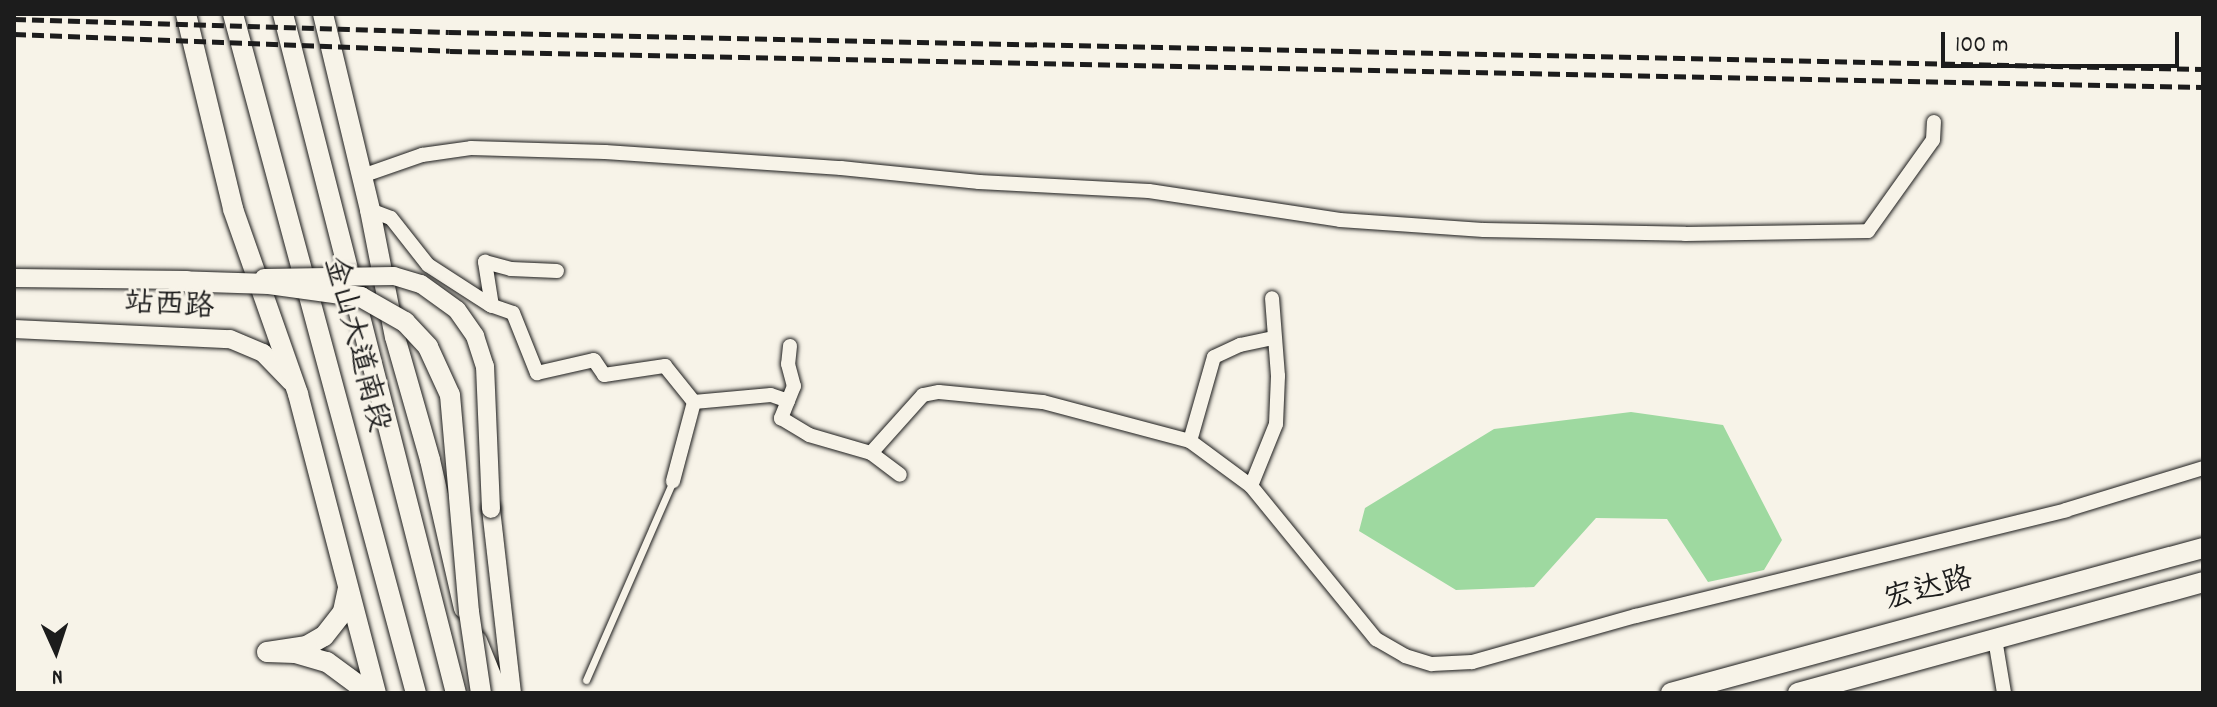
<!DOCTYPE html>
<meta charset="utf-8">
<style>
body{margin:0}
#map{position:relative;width:2217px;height:707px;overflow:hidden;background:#f7f3e8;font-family:Dekko,"LXGW WenKai TC",sans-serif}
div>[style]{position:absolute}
.green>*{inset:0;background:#9ed9a0}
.roads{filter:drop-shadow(0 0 2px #1c1c1c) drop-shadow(0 0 2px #1c1c1c)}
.lane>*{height:7px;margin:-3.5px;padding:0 3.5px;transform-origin:3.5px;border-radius:3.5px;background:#f7f3e8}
.street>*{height:14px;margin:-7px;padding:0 7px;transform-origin:7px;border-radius:7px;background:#f7f3e8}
.secondary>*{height:18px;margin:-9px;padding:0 9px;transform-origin:9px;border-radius:9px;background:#f7f3e8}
.primary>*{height:20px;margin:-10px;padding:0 10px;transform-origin:10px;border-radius:10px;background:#f7f3e8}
.rail>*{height:5px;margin-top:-2.5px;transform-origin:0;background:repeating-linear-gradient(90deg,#1c1c1c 0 12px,transparent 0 18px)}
.bridges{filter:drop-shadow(0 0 2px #1c1c1c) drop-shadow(0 0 2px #1c1c1c)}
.secondary-bridge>*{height:18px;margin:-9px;padding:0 9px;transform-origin:9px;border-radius:9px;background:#f7f3e8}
.primary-bridge>*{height:20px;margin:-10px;padding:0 10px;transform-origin:10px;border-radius:10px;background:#f7f3e8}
span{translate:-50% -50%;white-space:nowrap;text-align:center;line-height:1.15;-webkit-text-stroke:6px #f7f3e8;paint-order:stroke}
.street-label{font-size:30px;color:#1c1c1c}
.frame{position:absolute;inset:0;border:16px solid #1c1c1c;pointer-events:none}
.north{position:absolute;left:16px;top:611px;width:80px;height:80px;-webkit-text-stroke:6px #f7f3e8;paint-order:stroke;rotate:177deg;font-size:22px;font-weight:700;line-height:32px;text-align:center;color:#1c1c1c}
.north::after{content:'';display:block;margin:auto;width:28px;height:36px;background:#1c1c1c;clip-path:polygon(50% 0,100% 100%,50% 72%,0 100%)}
.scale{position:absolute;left:1941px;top:32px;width:238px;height:36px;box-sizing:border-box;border:4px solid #1c1c1c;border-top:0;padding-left:10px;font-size:24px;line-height:28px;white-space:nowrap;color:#1c1c1c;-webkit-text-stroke:6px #f7f3e8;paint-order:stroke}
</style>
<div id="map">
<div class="green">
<div style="clip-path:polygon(1631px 412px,1723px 425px,1782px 540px,1764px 570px,1708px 582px,1667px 519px,1596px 518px,1534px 587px,1456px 590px,1359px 531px,1365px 508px,1494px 429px)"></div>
</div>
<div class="roads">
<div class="lane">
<div style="left:586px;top:680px;width:217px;rotate:-66.4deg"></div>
</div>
<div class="street">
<div style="left:362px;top:176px;width:64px;rotate:-19.3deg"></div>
<div style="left:422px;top:155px;width:49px;rotate:-8.1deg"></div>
<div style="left:471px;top:148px;width:134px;rotate:1.7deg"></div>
<div style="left:605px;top:152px;width:237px;rotate:3.9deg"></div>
<div style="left:841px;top:168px;width:139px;rotate:5.8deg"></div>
<div style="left:979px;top:182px;width:170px;rotate:3deg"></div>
<div style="left:1149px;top:191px;width:193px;rotate:8.6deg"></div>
<div style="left:1340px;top:220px;width:144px;rotate:4deg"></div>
<div style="left:1484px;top:230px;width:201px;rotate:1.1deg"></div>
<div style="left:1685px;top:234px;width:183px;rotate:-0.9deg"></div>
<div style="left:1868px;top:231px;width:112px;rotate:-54.5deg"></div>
<div style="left:1933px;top:140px;width:18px;rotate:-87deg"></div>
<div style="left:370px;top:210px;width:22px;rotate:21deg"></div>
<div style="left:391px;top:218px;width:60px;rotate:51.8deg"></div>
<div style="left:428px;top:265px;width:74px;rotate:32.8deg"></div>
<div style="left:490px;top:305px;width:24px;rotate:19deg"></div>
<div style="left:513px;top:313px;width:65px;rotate:68.2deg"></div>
<div style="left:537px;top:373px;width:58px;rotate:-12.8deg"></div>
<div style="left:594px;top:360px;width:18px;rotate:56deg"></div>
<div style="left:604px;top:375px;width:62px;rotate:-8.4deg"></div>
<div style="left:665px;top:366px;width:46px;rotate:51.1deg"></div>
<div style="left:694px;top:402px;width:82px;rotate:104.9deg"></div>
<div style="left:492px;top:306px;width:45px;rotate:-99deg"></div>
<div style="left:485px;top:262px;width:27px;rotate:15deg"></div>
<div style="left:511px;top:269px;width:46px;rotate:2.5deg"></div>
<div style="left:790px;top:346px;width:18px;rotate:96deg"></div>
<div style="left:788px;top:364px;width:23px;rotate:75deg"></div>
<div style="left:794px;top:386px;width:35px;rotate:112deg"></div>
<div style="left:781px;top:418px;width:33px;rotate:31deg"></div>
<div style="left:809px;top:435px;width:65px;rotate:16.2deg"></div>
<div style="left:871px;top:453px;width:78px;rotate:-48.1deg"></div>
<div style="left:923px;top:395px;width:16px;rotate:-11deg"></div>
<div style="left:939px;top:392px;width:104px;rotate:5.5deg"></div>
<div style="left:1043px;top:402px;width:152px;rotate:14.9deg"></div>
<div style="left:1190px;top:441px;width:76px;rotate:36.4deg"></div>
<div style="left:1251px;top:486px;width:198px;rotate:50.8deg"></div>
<div style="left:1376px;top:639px;width:34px;rotate:30deg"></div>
<div style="left:1405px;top:656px;width:28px;rotate:17deg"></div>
<div style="left:1432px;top:664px;width:40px;rotate:-2.9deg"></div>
<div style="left:1472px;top:662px;width:170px;rotate:-15.7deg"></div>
<div style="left:1636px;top:616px;width:443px;rotate:-13.8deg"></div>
<div style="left:2066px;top:510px;width:143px;rotate:-17deg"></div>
<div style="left:694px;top:402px;width:77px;rotate:-5.2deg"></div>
<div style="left:771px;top:395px;width:18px;rotate:19deg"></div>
<div style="left:1190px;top:441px;width:87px;rotate:-74.1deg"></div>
<div style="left:1214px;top:357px;width:29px;rotate:-25deg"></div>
<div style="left:1240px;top:345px;width:35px;rotate:-12deg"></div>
<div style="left:871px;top:453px;width:36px;rotate:37deg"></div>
<div style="left:1251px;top:486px;width:67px;rotate:-68deg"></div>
<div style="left:1276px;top:424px;width:48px;rotate:-87.6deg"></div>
<div style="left:1278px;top:376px;width:78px;rotate:-94.4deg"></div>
<div style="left:1995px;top:639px;width:55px;rotate:80.5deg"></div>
</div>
<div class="secondary">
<div style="left:14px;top:329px;width:216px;rotate:2.7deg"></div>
<div style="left:230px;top:339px;width:36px;rotate:23deg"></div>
<div style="left:263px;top:353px;width:40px;rotate:46deg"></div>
<div style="left:491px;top:509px;width:185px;rotate:83.5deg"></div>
</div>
<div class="primary">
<div style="left:186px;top:14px;width:201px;rotate:76.4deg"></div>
<div style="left:233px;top:209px;width:196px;rotate:70.6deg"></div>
<div style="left:298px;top:394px;width:309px;rotate:75.4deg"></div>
<div style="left:233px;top:14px;width:703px;rotate:74.92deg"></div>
<div style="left:283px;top:14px;width:701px;rotate:75.71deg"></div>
<div style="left:323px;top:14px;width:202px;rotate:76.5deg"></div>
<div style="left:370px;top:210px;width:129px;rotate:78.9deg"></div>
<div style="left:395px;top:337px;width:128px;rotate:74.1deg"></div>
<div style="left:430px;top:460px;width:152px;rotate:77.1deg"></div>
<div style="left:348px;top:588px;width:25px;rotate:102deg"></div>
<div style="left:343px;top:612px;width:31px;rotate:128deg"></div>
<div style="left:324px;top:636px;width:20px;rotate:150deg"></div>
<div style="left:307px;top:646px;width:40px;rotate:171.5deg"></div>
<div style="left:267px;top:652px;width:28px;rotate:2deg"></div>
<div style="left:295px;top:653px;width:33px;rotate:16deg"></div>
<div style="left:327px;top:662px;width:52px;rotate:36.4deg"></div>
<div style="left:477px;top:641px;width:56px;rotate:68deg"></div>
<div style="left:1671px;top:693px;width:551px;rotate:-15.25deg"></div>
<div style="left:1798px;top:693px;width:420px;rotate:-15.3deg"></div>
</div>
</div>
<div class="rail">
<div style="left:14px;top:19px;width:435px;rotate:1.7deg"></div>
<div style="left:449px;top:32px;width:1754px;rotate:1.21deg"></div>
<div style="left:14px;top:34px;width:436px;rotate:2.2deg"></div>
<div style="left:450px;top:51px;width:1753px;rotate:1.18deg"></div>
</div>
<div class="bridges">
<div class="secondary-bridge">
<div style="left:14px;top:278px;width:173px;rotate:0.7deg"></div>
<div style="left:264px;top:278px;width:130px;rotate:-0.9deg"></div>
<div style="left:394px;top:276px;width:28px;rotate:17deg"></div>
<div style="left:421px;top:284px;width:44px;rotate:35.8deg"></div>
<div style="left:457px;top:310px;width:32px;rotate:55deg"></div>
<div style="left:475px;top:336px;width:32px;rotate:72deg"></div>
<div style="left:485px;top:366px;width:143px;rotate:87.6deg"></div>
</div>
<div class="primary-bridge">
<div style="left:175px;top:281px;width:94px;rotate:1.8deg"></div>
<div style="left:269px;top:284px;width:93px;rotate:8deg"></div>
<div style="left:361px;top:297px;width:51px;rotate:29.6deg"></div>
<div style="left:405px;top:322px;width:34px;rotate:47deg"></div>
<div style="left:428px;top:347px;width:53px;rotate:65.4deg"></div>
<div style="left:450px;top:395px;width:218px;rotate:85deg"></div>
<div style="left:469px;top:612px;width:82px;rotate:81.6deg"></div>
</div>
</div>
<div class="street-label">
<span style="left:169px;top:308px;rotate:3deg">站西路</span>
<span style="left:354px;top:345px;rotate:75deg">金山大道南段</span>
<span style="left:1929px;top:592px;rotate:-15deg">宏达路</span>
</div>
<div class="frame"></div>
<div class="north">N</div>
<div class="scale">100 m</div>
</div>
